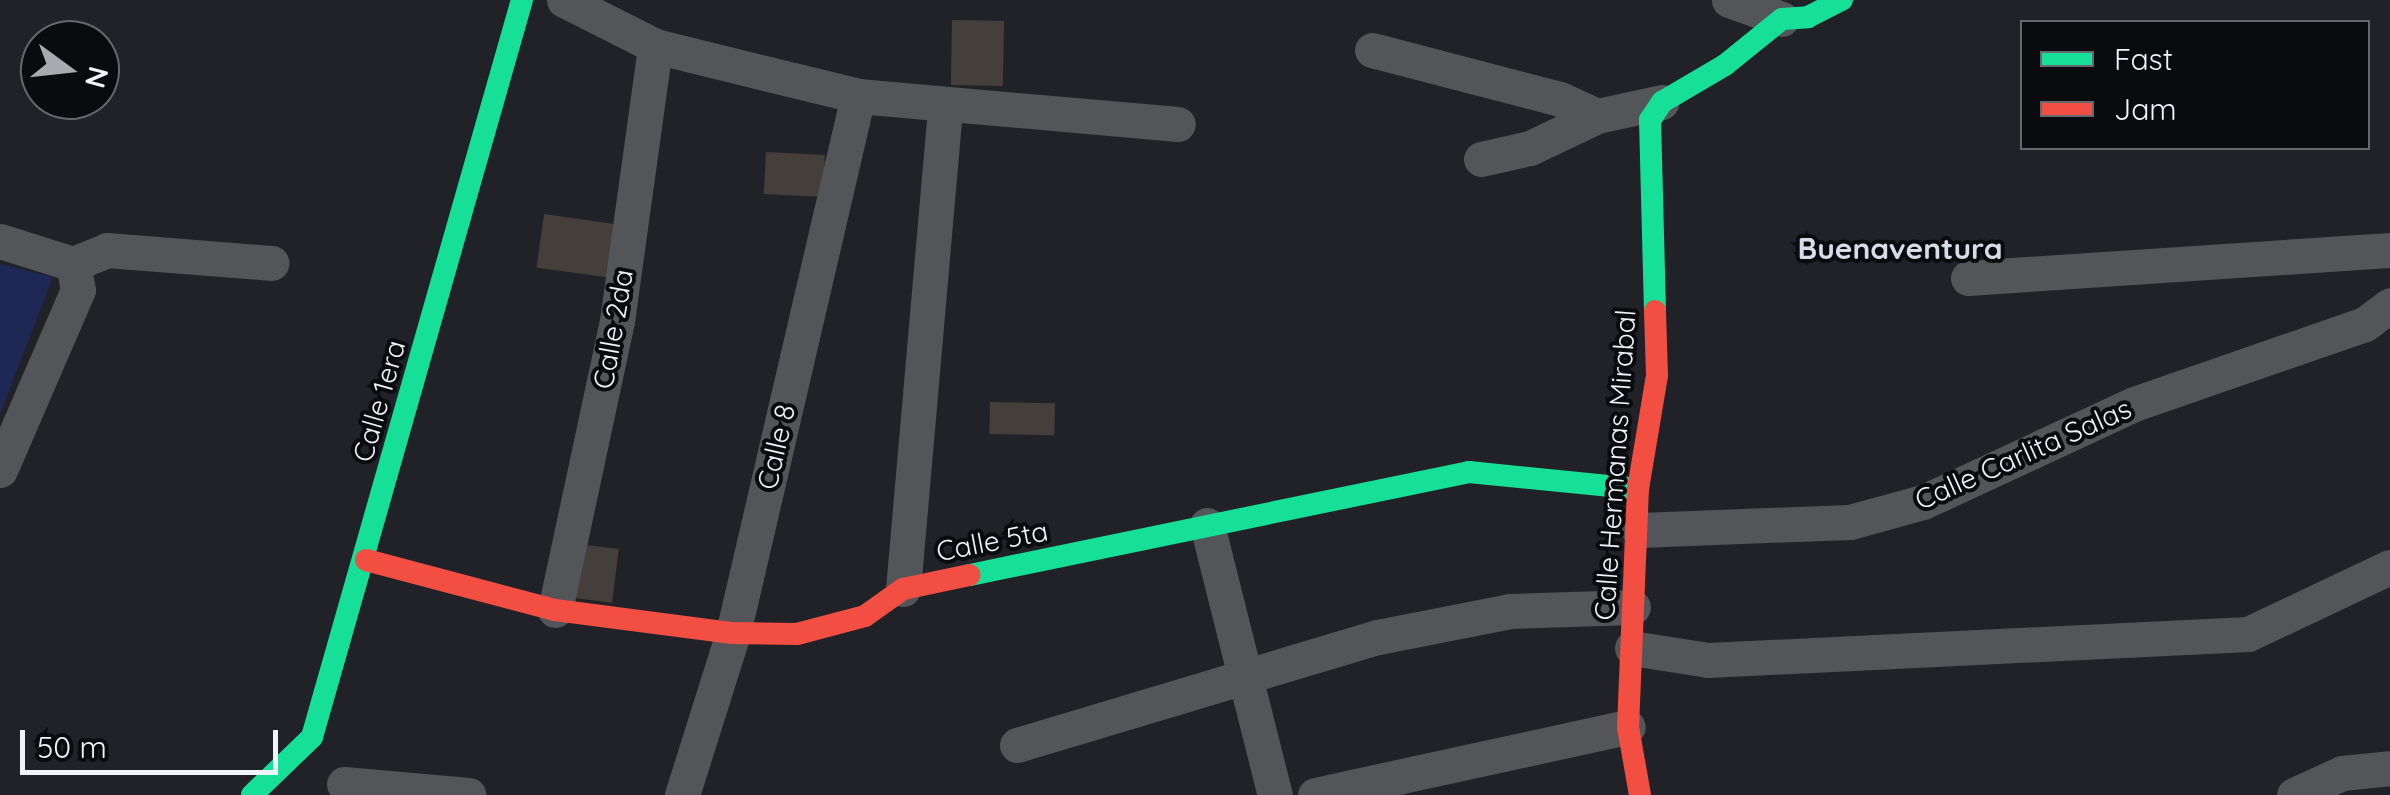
<!DOCTYPE html>
<style>
body{margin:0}
#map{position:relative;width:2390px;height:795px;overflow:hidden;background:#212228;font-family:Quicksand,sans-serif}
div>[style]{position:absolute}
.green>*{inset:0;background:#1f2854}
.building>*{inset:0;background:#453f3b;transform-origin:0 0}
.street>*{height:35px;margin:-17.5px;padding:0 17.5px;transform-origin:17.5px;border-radius:17.5px;background:#545558}
.fast>*{height:22px;margin:-11px;padding:0 11px;transform-origin:11px;border-radius:11px;background:#16e098}
.jam>*{height:22px;margin:-11px;padding:0 11px;transform-origin:11px;border-radius:11px;background:#f24e42}
span{translate:-50% -50%;white-space:nowrap;text-align:center;line-height:1.15;-webkit-text-stroke:8px #090b0f;paint-order:stroke}
.street-label{font-size:28px;color:#f0f3f9}
.neighbourhood-label{font-size:30px;color:#d7dce9;font-weight:700}
.legend{position:absolute;left:2020px;top:20px;width:350px;height:130px;box-sizing:border-box;background:#090b0f;border:2px solid #65686d;margin:0;padding:12px 18px;list-style:none;font-size:30px;color:#f0f3f9}
.legend li{display:flex;align-items:center;gap:20px;height:50px}
.legend b{width:50px;border:2px solid #65686d}
.north{position:absolute;left:20px;top:20px;width:100px;height:100px;box-sizing:border-box;background:#090b0f;border:2px solid #65686d;border-radius:50%;rotate:105deg;font-size:28px;font-weight:700;line-height:40px;text-align:center;color:#f0f3f9}
.north::after{content:'';display:block;margin:auto;width:35px;height:45px;background:#a8aab0;clip-path:polygon(50% 0,100% 100%,50% 72%,0 100%)}
.scale{position:absolute;left:20px;top:730px;width:258px;height:45px;box-sizing:border-box;border:5px solid #f0f3f9;border-top:0;padding-left:12px;font-size:30px;line-height:35px;white-space:nowrap;color:#f0f3f9;-webkit-text-stroke:8px #090b0f;paint-order:stroke}
</style>
<div id="map">
<div class="green">
<div style="clip-path:polygon(0 264px,53px 277px,0 414px)"></div>
</div>
<div class="building">
<div style="left:952px;top:20px;width:52px;height:65px;rotate:1deg"></div>
<div style="left:766px;top:152px;width:59px;height:42px;rotate:3deg"></div>
<div style="left:544px;top:214px;width:71px;height:54px;rotate:8deg"></div>
<div style="left:990px;top:402px;width:65px;height:32px;rotate:1deg"></div>
<div style="left:577px;top:544px;width:42px;height:54px;rotate:7deg"></div>
</div>
<div class="street">
<div style="left:564px;top:0;width:102px;rotate:26.8deg"></div>
<div style="left:655px;top:46px;width:209px;rotate:13.8deg"></div>
<div style="left:858px;top:96px;width:321px;rotate:5deg"></div>
<div style="left:1729px;top:0;width:56px;rotate:19.7deg"></div>
<div style="left:1372px;top:50px;width:194px;rotate:14.6deg"></div>
<div style="left:1560px;top:99px;width:41px;rotate:24.7deg"></div>
<div style="left:1481px;top:159px;width:50px;rotate:-12.7deg"></div>
<div style="left:1530px;top:148px;width:74px;rotate:-25.5deg"></div>
<div style="left:1597px;top:116px;width:66px;rotate:-12.2deg"></div>
<div style="left:0;top:241px;width:77px;rotate:17.5deg"></div>
<div style="left:73px;top:264px;width:37px;rotate:-22deg"></div>
<div style="left:107px;top:250px;width:165px;rotate:4.5deg"></div>
<div style="left:1968px;top:278px;width:423px;rotate:-3.8deg"></div>
<div style="left:0;top:470px;width:196px;rotate:-66.6deg"></div>
<div style="left:78px;top:290px;width:26px;rotate:-101deg"></div>
<div style="left:1207px;top:525px;width:278px;rotate:75.9deg"></div>
<div style="left:1639px;top:530px;width:211px;rotate:-2.2deg"></div>
<div style="left:1850px;top:522px;width:76px;rotate:-15.3deg"></div>
<div style="left:1923px;top:502px;width:233px;rotate:-24.9deg"></div>
<div style="left:2134px;top:404px;width:244px;rotate:-19.1deg"></div>
<div style="left:2365px;top:324px;width:31px;rotate:-37deg"></div>
<div style="left:903px;top:589px;width:486px;rotate:-85deg"></div>
<div style="left:555px;top:610px;width:296px;rotate:-77.9deg"></div>
<div style="left:617px;top:321px;width:278px;rotate:-82.1deg"></div>
<div style="left:1632px;top:648px;width:77px;rotate:9deg"></div>
<div style="left:1708px;top:660px;width:541px;rotate:-2.76deg"></div>
<div style="left:2248px;top:634px;width:157px;rotate:-25.3deg"></div>
<div style="left:1017px;top:745px;width:377px;rotate:-16.7deg"></div>
<div style="left:1378px;top:637px;width:135px;rotate:-11.1deg"></div>
<div style="left:1510px;top:611px;width:123px;rotate:-1.9deg"></div>
<div style="left:344px;top:784px;width:125px;rotate:5deg"></div>
<div style="left:682px;top:795px;width:170px;rotate:-72.5deg"></div>
<div style="left:733px;top:633px;width:551px;rotate:-76.9deg"></div>
<div style="left:1315px;top:795px;width:320px;rotate:-12.3deg"></div>
<div style="left:2294px;top:795px;width:53px;rotate:-24.6deg"></div>
<div style="left:2342px;top:773px;width:48px;rotate:-5.9deg"></div>
</div>
<div class="fast">
<div style="left:1655px;top:311px;width:191px;rotate:-91.5deg"></div>
<div style="left:1650px;top:120px;width:22px;rotate:-56deg"></div>
<div style="left:1662px;top:102px;width:73px;rotate:-30.4deg"></div>
<div style="left:1725px;top:65px;width:73px;rotate:-38.9deg"></div>
<div style="left:1782px;top:19px;width:26px;rotate:-4deg"></div>
<div style="left:1808px;top:17px;width:38px;rotate:-27deg"></div>
<div style="left:970px;top:575px;width:510px;rotate:-11.66deg"></div>
<div style="left:1469px;top:472px;width:170px;rotate:5.7deg"></div>
<div style="left:252px;top:795px;width:83px;rotate:-44deg"></div>
<div style="left:312px;top:737px;width:766px;rotate:-74.1deg"></div>
</div>
<div class="jam">
<div style="left:366px;top:560px;width:196px;rotate:14.8deg"></div>
<div style="left:555px;top:610px;width:179px;rotate:7.4deg"></div>
<div style="left:733px;top:633px;width:64px;rotate:0.9deg"></div>
<div style="left:797px;top:634px;width:70px;rotate:-14.8deg"></div>
<div style="left:865px;top:616px;width:47px;rotate:-35.4deg"></div>
<div style="left:903px;top:589px;width:68px;rotate:-11.8deg"></div>
<div style="left:1640px;top:795px;width:69px;rotate:-100deg"></div>
<div style="left:1628px;top:727px;width:238px;rotate:-87.6deg"></div>
<div style="left:1638px;top:489px;width:116px;rotate:-80.5deg"></div>
<div style="left:1657px;top:375px;width:64px;rotate:-91.8deg"></div>
</div>
<div class="street-label">
<span style="left:613px;top:329px;rotate:-80deg">Calle 2da</span>
<span style="left:379px;top:401px;rotate:-74deg">Calle 1era</span>
<span style="left:776px;top:447px;rotate:-77deg">Calle 8</span>
<span style="left:2023px;top:454px;rotate:-24deg">Calle Carlita Salas</span>
<span style="left:1615px;top:465px;rotate:-86deg">Calle Hermanas Mirabal</span>
<span style="left:992px;top:541px;rotate:-11deg">Calle 5ta</span>
</div>
<div class="neighbourhood-label">
<span style="left:1900px;top:248px">Buenaventura</span>
</div>
<ul class="legend">
<li><b style="height:12px;background:#16e098"></b>Fast</li>
<li><b style="height:12px;background:#f24e42"></b>Jam</li>
</ul>
<div class="north">N</div>
<div class="scale">50 m</div>
</div>
